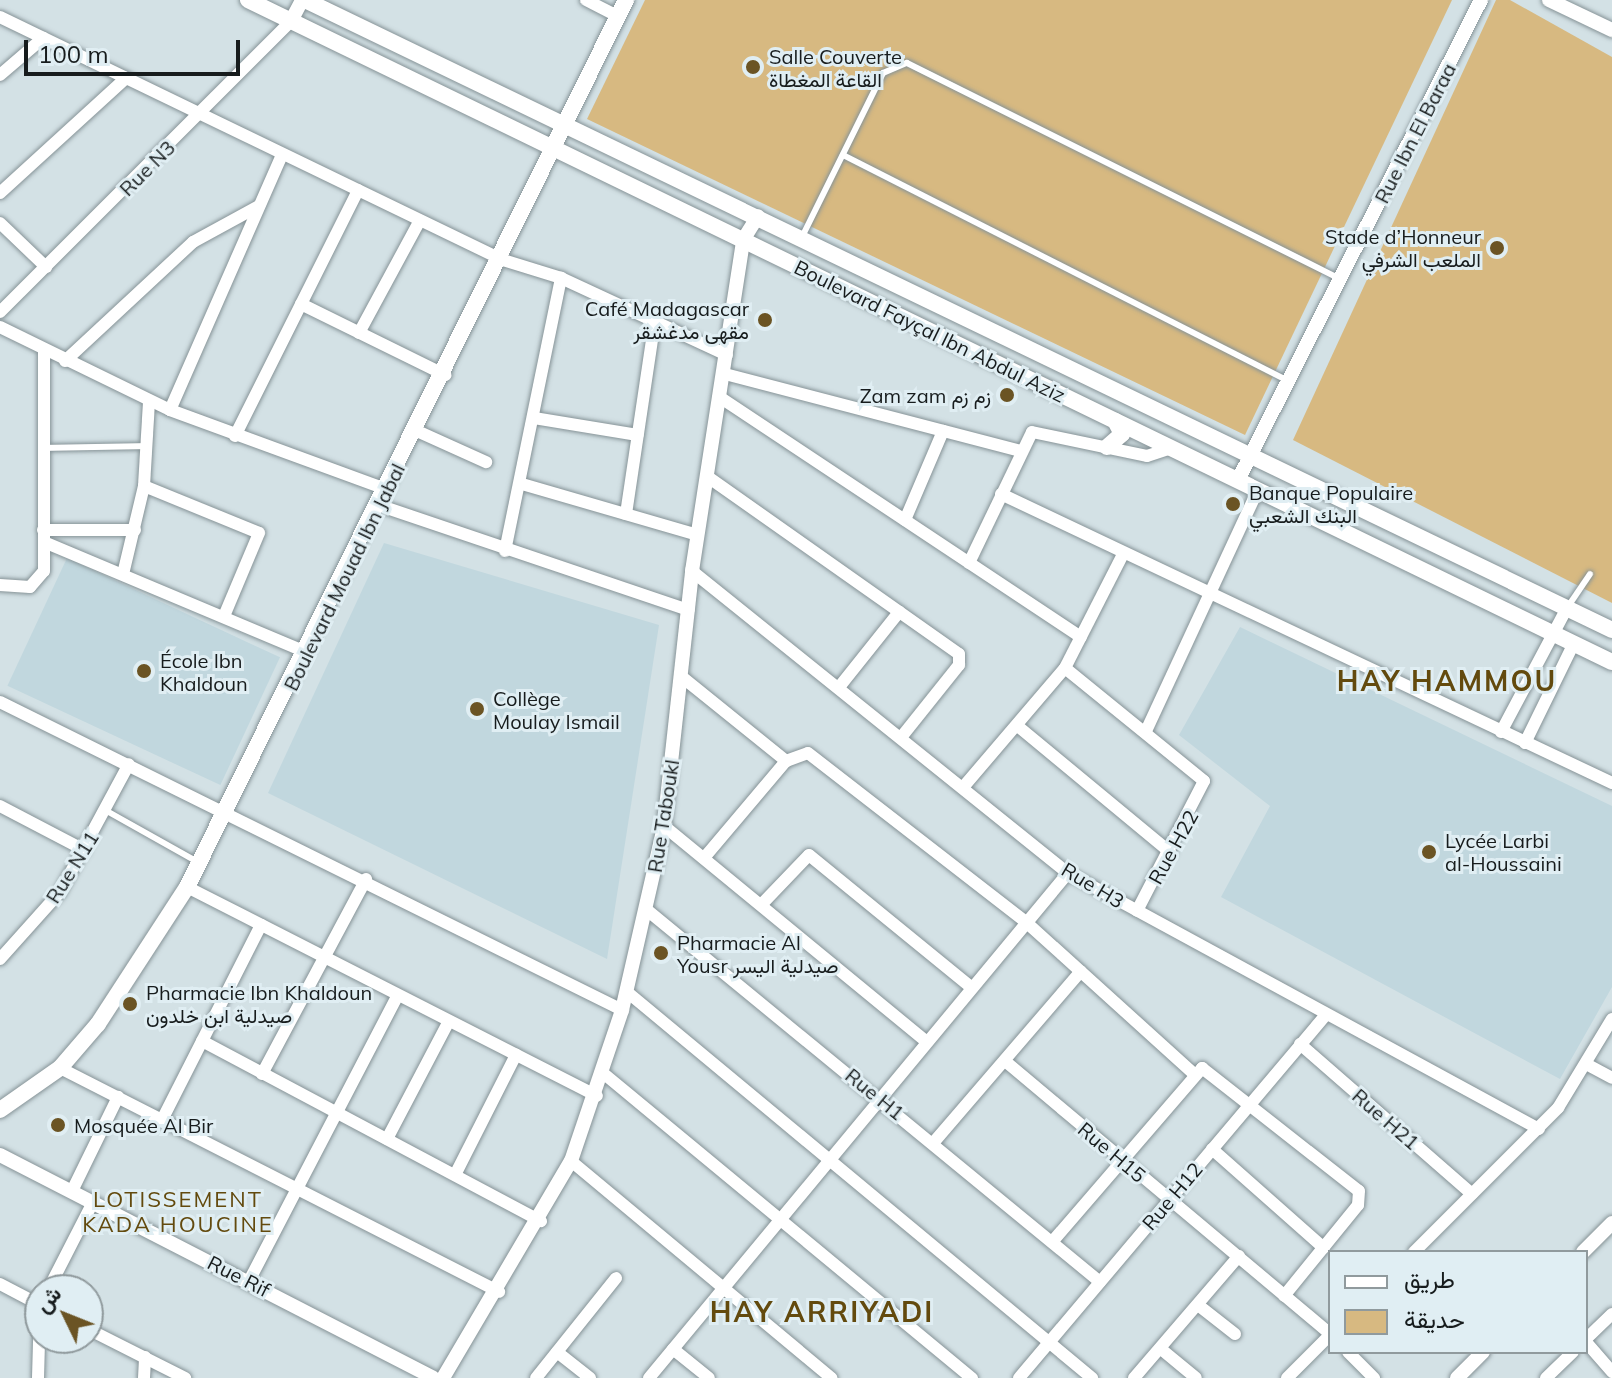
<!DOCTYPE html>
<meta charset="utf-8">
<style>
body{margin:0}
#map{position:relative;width:1612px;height:1378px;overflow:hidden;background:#d3e1e5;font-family:Mulish,Vazirmatn,sans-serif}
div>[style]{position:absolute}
.built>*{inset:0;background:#c1d7de;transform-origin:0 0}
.green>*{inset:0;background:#d7b981}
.roads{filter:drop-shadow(0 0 2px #869397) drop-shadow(0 0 2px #869397)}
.service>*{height:6px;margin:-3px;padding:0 3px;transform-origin:3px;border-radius:3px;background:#fff}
.minor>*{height:12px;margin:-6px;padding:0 6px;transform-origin:6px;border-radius:6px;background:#fff}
.tertiary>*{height:14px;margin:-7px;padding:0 7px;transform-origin:7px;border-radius:7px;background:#fff}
.secondary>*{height:16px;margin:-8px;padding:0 8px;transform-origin:8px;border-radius:8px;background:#fff}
.dots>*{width:22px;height:22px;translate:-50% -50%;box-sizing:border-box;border:4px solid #e0eef3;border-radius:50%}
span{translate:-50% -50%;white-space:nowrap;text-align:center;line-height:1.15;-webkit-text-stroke:6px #e0eef3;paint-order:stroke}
.poi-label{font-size:20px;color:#171c1d}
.left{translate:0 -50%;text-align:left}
.right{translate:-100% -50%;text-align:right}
.street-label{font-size:20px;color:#171c1d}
.neighbourhood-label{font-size:22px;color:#634a0e;letter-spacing:2px}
.district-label{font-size:28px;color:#634a0e;font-weight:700;letter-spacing:2px}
.legend{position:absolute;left:1328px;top:1250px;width:260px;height:104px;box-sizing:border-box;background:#e0eef3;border:2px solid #909a9d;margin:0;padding:10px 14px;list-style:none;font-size:24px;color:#171c1d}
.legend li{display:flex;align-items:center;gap:16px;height:40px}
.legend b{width:40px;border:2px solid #909a9d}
.north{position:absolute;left:24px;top:1274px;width:80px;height:80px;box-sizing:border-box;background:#e0eef3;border:2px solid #909a9d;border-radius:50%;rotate:313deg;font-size:22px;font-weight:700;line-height:32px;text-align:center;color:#171c1d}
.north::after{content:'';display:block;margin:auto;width:28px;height:36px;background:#6b5424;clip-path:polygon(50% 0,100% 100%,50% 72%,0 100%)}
.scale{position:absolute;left:24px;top:40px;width:216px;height:36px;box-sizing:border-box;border:4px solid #171c1d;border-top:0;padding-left:10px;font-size:24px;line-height:28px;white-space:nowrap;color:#171c1d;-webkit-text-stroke:6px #e0eef3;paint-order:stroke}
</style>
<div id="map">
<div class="built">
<div style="clip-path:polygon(384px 543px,659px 625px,607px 959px,268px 793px)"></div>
<div style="left:67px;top:558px;width:235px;height:141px;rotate:25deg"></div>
<div style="clip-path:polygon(1240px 627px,1612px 806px,1612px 987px,1560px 1079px,1221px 897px,1270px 806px,1179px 735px)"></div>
</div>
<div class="green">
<div style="clip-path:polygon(645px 0,1452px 0,1245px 435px,587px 119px)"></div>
<div style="clip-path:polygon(1496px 0,1510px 0,1612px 57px,1612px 603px,1293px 440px)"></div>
</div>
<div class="roads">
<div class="service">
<div style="left:843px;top:155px;width:500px;rotate:26.9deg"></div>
<div style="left:802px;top:237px;width:183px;rotate:-63.7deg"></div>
<div style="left:883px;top:73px;width:26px;rotate:-23deg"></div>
<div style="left:907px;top:63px;width:482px;rotate:26.5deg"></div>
<div style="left:43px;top:448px;width:104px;rotate:-1.1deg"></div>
<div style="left:1567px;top:608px;width:41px;rotate:-55.9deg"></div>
<div style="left:105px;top:810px;width:104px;rotate:29.3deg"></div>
</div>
<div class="minor">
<div style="left:586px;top:0;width:36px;rotate:27deg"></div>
<div style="left:0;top:17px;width:559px;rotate:25.79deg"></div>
<div style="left:503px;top:260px;width:61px;rotate:17.2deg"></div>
<div style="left:561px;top:278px;width:183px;rotate:24.9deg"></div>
<div style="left:0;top:75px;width:57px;rotate:-40.7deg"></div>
<div style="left:0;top:193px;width:171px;rotate:-42.4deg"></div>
<div style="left:0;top:223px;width:64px;rotate:43.7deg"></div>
<div style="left:301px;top:304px;width:161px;rotate:26.2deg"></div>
<div style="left:0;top:312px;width:412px;rotate:-45deg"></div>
<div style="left:0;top:327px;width:189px;rotate:26deg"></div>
<div style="left:170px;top:410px;width:230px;rotate:20.1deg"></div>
<div style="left:359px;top:333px;width:128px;rotate:-61.6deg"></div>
<div style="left:65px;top:361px;width:175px;rotate:-42.9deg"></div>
<div style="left:193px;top:242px;width:75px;rotate:-28.6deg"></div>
<div style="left:725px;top:374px;width:305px;rotate:14.6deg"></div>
<div style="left:721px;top:398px;width:432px;rotate:33.6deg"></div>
<div style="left:170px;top:410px;width:279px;rotate:-66.3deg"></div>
<div style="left:534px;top:418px;width:105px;rotate:9.3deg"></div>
<div style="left:417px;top:431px;width:76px;rotate:24.2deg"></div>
<div style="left:235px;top:436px;width:275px;rotate:-63.4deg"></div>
<div style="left:708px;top:477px;width:307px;rotate:35.2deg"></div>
<div style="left:959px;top:654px;width:11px;rotate:90deg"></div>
<div style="left:959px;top:665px;width:90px;rotate:128.7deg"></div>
<div style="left:522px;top:484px;width:183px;rotate:16.2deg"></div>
<div style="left:144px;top:486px;width:124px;rotate:22.2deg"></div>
<div style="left:259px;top:533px;width:88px;rotate:112.8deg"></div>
<div style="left:1001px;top:494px;width:676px;rotate:25.31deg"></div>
<div style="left:378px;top:505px;width:328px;rotate:18.7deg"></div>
<div style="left:626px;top:514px;width:190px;rotate:-81.5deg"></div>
<div style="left:905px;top:520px;width:97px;rotate:-66.9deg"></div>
<div style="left:43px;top:530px;width:92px"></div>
<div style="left:44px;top:542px;width:284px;rotate:22.8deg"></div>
<div style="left:505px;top:551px;width:279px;rotate:-78.4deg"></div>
<div style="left:969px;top:563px;width:145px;rotate:-64.3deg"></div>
<div style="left:1032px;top:432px;width:117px;rotate:11.8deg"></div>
<div style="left:1147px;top:456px;width:23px;rotate:-18deg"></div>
<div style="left:124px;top:570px;width:86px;rotate:-76.6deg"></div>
<div style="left:144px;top:486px;width:85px;rotate:-86.6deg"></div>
<div style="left:692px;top:571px;width:482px;rotate:38.8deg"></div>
<div style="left:1068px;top:873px;width:536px;rotate:28.53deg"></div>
<div style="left:0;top:585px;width:30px;rotate:4deg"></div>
<div style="left:30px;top:587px;width:21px;rotate:-49deg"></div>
<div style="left:44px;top:571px;width:220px;rotate:-90deg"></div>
<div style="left:1065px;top:668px;width:179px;rotate:39.1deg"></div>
<div style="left:1204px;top:781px;width:146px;rotate:117.3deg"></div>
<div style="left:682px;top:677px;width:134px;rotate:38.9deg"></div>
<div style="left:840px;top:686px;width:95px;rotate:-51.4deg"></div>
<div style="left:0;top:702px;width:694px;rotate:26.34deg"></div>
<div style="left:1020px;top:728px;width:195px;rotate:39.6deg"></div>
<div style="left:1146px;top:731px;width:266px;rotate:-65.1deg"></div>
<div style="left:1501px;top:732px;width:140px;rotate:-62deg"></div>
<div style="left:1525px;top:743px;width:111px;rotate:-63.9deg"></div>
<div style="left:965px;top:785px;width:154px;rotate:-49.5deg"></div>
<div style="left:1065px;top:668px;width:128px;rotate:-63deg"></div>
<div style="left:0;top:806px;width:95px;rotate:27.6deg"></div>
<div style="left:664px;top:826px;width:340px;rotate:39.4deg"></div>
<div style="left:704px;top:858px;width:127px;rotate:-49.8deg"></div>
<div style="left:786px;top:761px;width:23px;rotate:-20deg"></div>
<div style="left:808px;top:753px;width:277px;rotate:37.8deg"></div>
<div style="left:1027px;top:923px;width:224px;rotate:42.1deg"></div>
<div style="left:187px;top:887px;width:460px;rotate:27deg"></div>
<div style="left:761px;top:905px;width:69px;rotate:-46.2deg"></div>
<div style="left:809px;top:855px;width:210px;rotate:39.2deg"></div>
<div style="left:647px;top:910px;width:586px;rotate:39.39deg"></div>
<div style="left:0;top:959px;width:90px;rotate:-48.2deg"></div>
<div style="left:60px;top:892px;width:145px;rotate:-61.7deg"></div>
<div style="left:626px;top:991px;width:606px;rotate:39.71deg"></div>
<div style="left:202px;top:1041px;width:384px;rotate:28deg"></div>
<div style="left:1300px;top:1044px;width:228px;rotate:41.1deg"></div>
<div style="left:1005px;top:1061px;width:424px;rotate:40deg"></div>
<div style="left:1588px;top:1065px;width:27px;rotate:28deg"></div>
<div style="left:60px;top:1068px;width:493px;rotate:27deg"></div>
<div style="left:603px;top:1073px;width:479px;rotate:39.6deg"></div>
<div style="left:262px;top:1074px;width:221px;rotate:-61.9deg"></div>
<div style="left:162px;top:1120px;width:219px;rotate:-63.1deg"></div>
<div style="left:387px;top:1139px;width:133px;rotate:-62.3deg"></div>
<div style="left:934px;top:1142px;width:225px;rotate:-49.3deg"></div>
<div style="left:1212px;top:1149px;width:149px;rotate:41.5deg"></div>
<div style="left:571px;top:1161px;width:339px;rotate:39.8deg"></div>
<div style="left:455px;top:1175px;width:135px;rotate:-63.1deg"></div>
<div style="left:72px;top:1191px;width:105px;rotate:-63.9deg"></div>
<div style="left:1052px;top:1242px;width:230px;rotate:-49.2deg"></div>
<div style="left:1202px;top:1068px;width:199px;rotate:38.1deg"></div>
<div style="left:1359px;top:1191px;width:14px;rotate:94deg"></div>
<div style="left:1358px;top:1205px;width:117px;rotate:129.1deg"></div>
<div style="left:1414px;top:1252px;width:204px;rotate:-45deg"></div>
<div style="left:1558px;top:1108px;width:104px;rotate:-58.8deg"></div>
<div style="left:249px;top:1281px;width:322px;rotate:-62.5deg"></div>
<div style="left:0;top:1284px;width:45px;rotate:27.7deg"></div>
<div style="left:48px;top:1290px;width:99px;rotate:-62.9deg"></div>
<div style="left:1198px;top:1305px;width:47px;rotate:38.1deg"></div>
<div style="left:88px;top:1329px;width:109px;rotate:26.8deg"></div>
<div style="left:1586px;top:1339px;width:36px;rotate:-44deg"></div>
<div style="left:1586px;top:1342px;width:40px;rotate:49deg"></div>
<div style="left:673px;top:1349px;width:46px;rotate:38.9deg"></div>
<div style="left:1161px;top:1349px;width:45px;rotate:39.6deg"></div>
<div style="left:557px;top:1352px;width:42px;rotate:38.2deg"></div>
<div style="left:1348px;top:1352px;width:37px;rotate:45deg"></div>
<div style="left:38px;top:1378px;width:73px;rotate:-88.4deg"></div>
<div style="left:144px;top:1378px;width:21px;rotate:-87deg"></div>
<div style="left:536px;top:1378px;width:128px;rotate:-51.3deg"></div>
<div style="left:649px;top:1378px;width:656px;rotate:-50.32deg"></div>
<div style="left:1019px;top:1378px;width:475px;rotate:-49.8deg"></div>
<div style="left:1134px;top:1378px;width:161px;rotate:-49.3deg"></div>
<div style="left:1287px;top:1378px;width:61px;rotate:-45deg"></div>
<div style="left:1546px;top:1378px;width:37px;rotate:-44deg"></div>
</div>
<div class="tertiary">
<div style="left:1549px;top:0;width:70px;rotate:25.5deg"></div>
<div style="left:291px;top:21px;width:24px;rotate:-62deg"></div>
<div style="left:1238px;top:480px;width:538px;rotate:-63.15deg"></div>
<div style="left:0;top:1155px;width:487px;rotate:27.2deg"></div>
<div style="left:1583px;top:1252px;width:41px;rotate:-45deg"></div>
<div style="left:443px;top:1378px;width:252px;rotate:-59.5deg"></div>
<div style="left:571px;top:1161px;width:159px;rotate:-71.3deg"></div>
<div style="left:622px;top:1010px;width:189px;rotate:-77.1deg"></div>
<div style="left:664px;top:826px;width:257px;rotate:-83.7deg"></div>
<div style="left:692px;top:571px;width:335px;rotate:-81.2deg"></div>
<div style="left:743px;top:240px;width:28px;rotate:-58deg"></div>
<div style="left:1457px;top:1378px;width:37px;rotate:-45deg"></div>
</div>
<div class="secondary">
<div style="left:248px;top:0;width:1516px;rotate:25.89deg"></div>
<div style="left:305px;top:0;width:1451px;rotate:25.73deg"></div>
<div style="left:1107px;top:447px;width:20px;rotate:-41deg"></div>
<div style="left:1122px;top:434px;width:15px;rotate:-118deg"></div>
<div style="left:0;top:1110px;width:73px;rotate:-35deg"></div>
<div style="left:60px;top:1068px;width:58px;rotate:-49.2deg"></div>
<div style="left:98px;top:1024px;width:163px;rotate:-57deg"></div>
<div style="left:187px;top:887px;width:990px;rotate:-63.67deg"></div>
</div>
</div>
<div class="dots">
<div style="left:753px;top:67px;background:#6b5424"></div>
<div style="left:1497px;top:248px;background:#6b5424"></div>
<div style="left:765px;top:320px;background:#6b5424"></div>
<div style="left:1007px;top:395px;background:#6b5424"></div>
<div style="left:1233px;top:504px;background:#6b5424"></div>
<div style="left:144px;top:671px;background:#6b5424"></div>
<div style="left:477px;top:709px;background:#6b5424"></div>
<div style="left:1429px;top:852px;background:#6b5424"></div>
<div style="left:661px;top:953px;background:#6b5424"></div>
<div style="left:130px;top:1004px;background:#6b5424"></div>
<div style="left:58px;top:1125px;background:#6b5424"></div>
</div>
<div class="poi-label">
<span class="left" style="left:769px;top:68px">Salle Couverte<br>القاعة المغطاة</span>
<span class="right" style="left:1481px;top:248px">Stade d’Honneur<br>الملعب الشرفي</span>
<span class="right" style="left:749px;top:320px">Café Madagascar<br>مقهى مدغشقر</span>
<span class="right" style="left:991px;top:395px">Zam zam زم زم</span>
<span class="left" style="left:1249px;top:504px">Banque Populaire<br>البنك الشعبي</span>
<span class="left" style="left:160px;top:672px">École Ibn<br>Khaldoun</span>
<span class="left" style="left:493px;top:710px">Collège<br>Moulay Ismail</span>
<span class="left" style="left:1445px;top:852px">Lycée Larbi<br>al-Houssaini</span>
<span class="left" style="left:677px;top:954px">Pharmacie Al<br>Yousr صيدلية اليسر</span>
<span class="left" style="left:146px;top:1004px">Pharmacie Ibn Khaldoun<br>صيدلية ابن خلدون</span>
<span class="left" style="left:74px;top:1125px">Mosquée Al Bir</span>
</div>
<div class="street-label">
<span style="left:1415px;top:133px;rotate:-63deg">Rue Ibn El Baraa</span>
<span style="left:147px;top:168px;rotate:-45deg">Rue N3</span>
<span style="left:930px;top:331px;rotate:26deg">Boulevard Fayçal Ibn Abdul Aziz</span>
<span style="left:344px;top:577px;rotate:-64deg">Boulevard Mouad Ibn Jabal</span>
<span style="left:663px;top:816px;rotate:-81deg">Rue Taboukl</span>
<span style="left:1173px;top:847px;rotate:-61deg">Rue H22</span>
<span style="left:72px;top:867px;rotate:-58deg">Rue N11</span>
<span style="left:1093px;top:885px;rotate:31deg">Rue H3</span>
<span style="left:875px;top:1094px;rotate:39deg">Rue H1</span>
<span style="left:1386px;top:1119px;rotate:41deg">Rue H21</span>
<span style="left:1112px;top:1152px;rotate:40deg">Rue H15</span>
<span style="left:1172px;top:1196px;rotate:-50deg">Rue H12</span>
<span style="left:239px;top:1276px;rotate:27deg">Rue Rif</span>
</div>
<div class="neighbourhood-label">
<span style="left:178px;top:1212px">LOTISSEMENT<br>KADA HOUCINE</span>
</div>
<div class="district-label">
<span style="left:1447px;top:681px">HAY HAMMOU</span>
<span style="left:822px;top:1312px">HAY ARRIYADI</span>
</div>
<ul class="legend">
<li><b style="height:10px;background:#fff"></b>طريق</li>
<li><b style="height:22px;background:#d7b981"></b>حديقة</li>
</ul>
<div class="north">ش</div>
<div class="scale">100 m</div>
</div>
